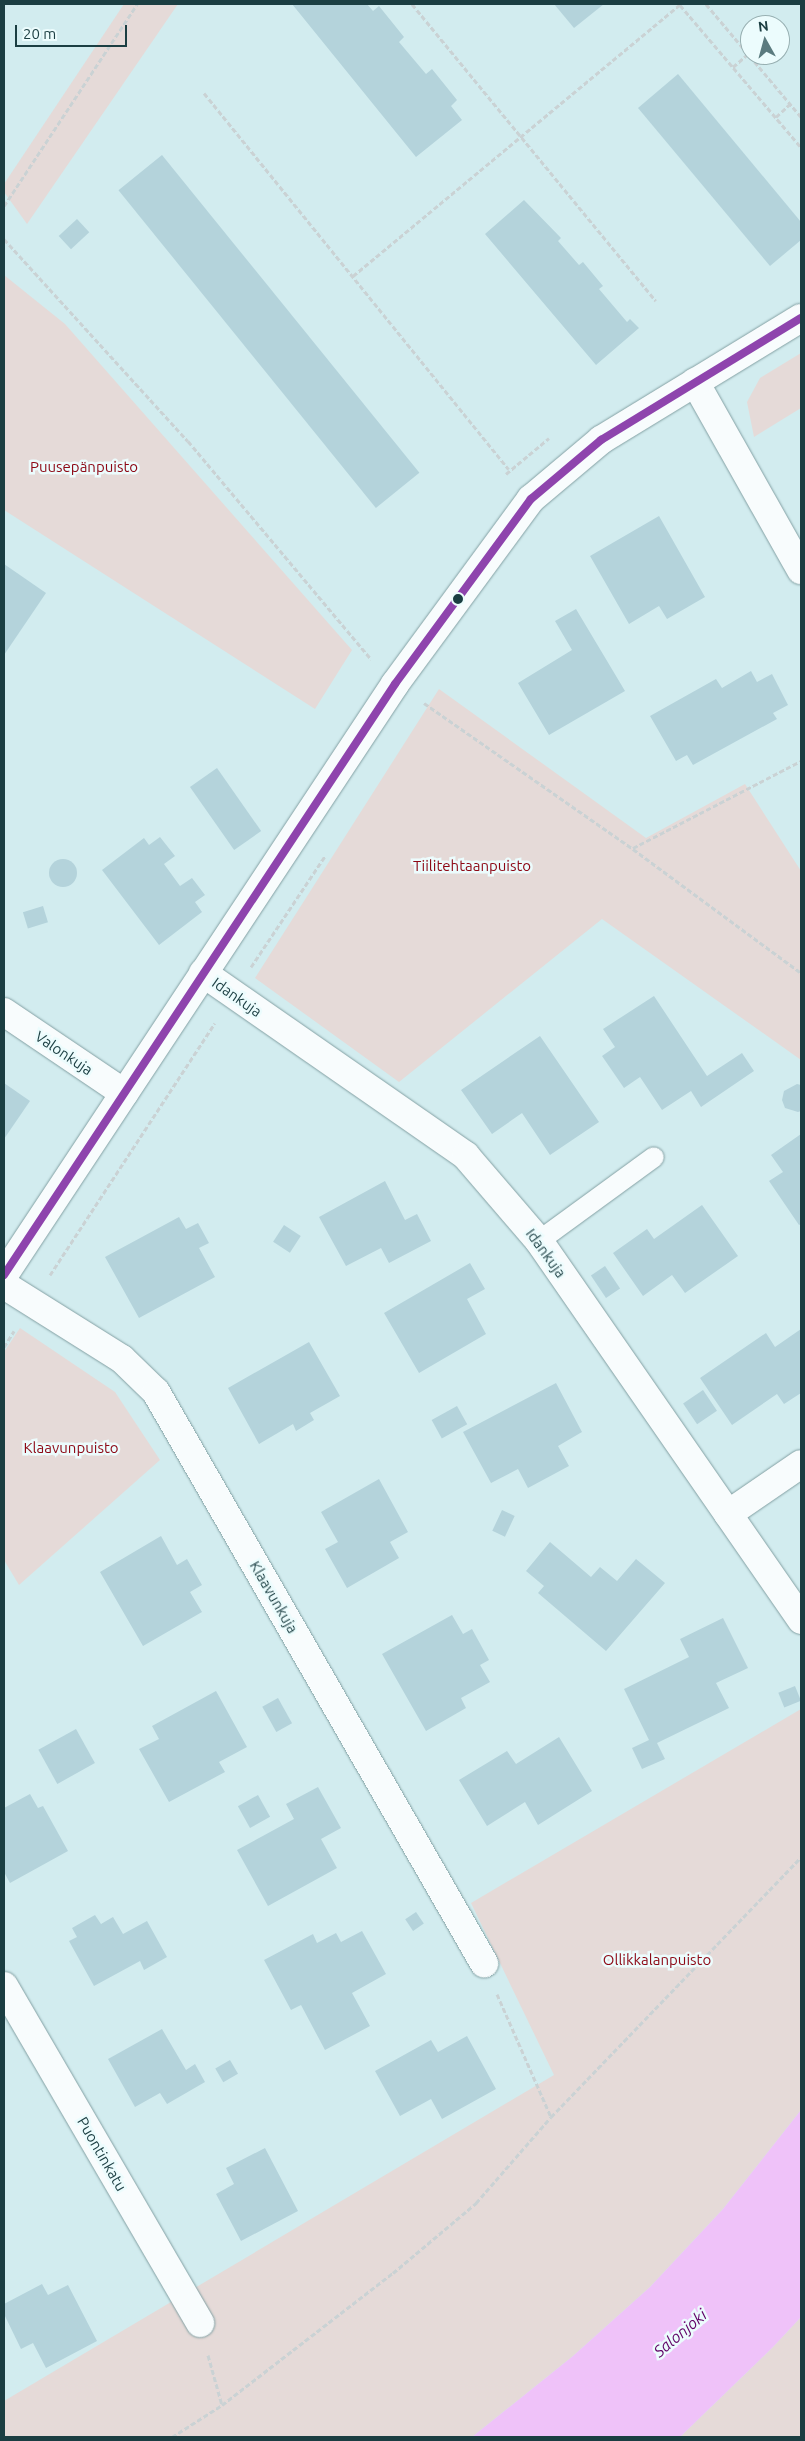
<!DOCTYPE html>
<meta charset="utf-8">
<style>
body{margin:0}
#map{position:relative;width:805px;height:2441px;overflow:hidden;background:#d2ecef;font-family:Ubuntu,sans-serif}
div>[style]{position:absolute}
.green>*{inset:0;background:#e5dad8}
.water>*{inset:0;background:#efc2f9}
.building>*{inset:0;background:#b4d3db;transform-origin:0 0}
.round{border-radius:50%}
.path>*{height:3px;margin-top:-1.5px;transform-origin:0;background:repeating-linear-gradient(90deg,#cad2d4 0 5px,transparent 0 7.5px)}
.roads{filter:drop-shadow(0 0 1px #83a0a3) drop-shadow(0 0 1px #83a0a3)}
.lane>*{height:20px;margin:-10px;padding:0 10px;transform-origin:10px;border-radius:10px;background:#f8fcfd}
.street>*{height:28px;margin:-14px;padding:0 14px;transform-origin:14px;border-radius:14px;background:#f8fcfd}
.bus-1>*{height:8px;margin:-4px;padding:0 4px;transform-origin:4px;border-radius:4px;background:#8e44ad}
.dots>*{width:14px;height:14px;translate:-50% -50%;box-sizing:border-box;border:2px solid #ecfcfd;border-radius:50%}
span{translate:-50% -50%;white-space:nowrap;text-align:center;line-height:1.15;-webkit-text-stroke:5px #ecfcfd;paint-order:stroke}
.park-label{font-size:15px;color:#8d0815}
.street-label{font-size:15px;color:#1b3e42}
.water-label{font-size:16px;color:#600266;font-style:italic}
.frame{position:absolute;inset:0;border:5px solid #1b3e42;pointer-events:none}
.north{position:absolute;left:740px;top:15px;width:50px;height:50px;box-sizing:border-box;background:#ecfcfd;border:1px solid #98b0b2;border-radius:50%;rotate:353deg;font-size:14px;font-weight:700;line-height:20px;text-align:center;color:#1b3e42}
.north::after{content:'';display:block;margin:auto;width:18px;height:22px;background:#5b7b7f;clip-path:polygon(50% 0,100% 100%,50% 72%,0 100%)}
.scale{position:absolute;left:15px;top:25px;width:112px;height:22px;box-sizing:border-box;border:2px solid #1b3e42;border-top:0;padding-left:6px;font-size:15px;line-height:18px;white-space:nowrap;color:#1b3e42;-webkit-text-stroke:4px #ecfcfd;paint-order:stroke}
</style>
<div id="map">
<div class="green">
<div style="clip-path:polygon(124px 4px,178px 4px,27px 224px,4px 192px,4px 184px)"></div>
<div style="clip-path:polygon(4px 275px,65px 324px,352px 650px,315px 709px,4px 510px)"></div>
<div style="clip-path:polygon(801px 353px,801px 408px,754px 437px,747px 402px,760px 378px)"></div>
<div style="clip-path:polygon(439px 689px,646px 838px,745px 784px,801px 871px,801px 1060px,602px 919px,399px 1082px,255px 978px)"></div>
<div style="clip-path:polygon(20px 1328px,115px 1392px,160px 1460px,19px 1585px,4px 1560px,4px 1352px)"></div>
<div style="clip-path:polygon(801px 1709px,801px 2110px,723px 2209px,650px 2287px,573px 2356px,472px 2437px,4px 2437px,4px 2401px,554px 2075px,471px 1903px)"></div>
<div style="clip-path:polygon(801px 2317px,801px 2437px,680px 2437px,773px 2347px)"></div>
</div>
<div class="water">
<div style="clip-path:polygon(801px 2110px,801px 2317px,773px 2347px,680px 2437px,472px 2437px,573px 2356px,650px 2287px,723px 2209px)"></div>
</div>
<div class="building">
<div style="clip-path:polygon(292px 4px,367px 4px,373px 11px,379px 6px,404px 37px,399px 42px,426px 74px,432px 69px,457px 100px,451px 106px,462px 120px,416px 157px)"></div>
<div style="clip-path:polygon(554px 4px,604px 4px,574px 28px)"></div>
<div style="clip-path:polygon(678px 74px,801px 222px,801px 240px,770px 266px,638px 108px)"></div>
<div style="left:162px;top:155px;width:409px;height:56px;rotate:51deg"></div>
<div style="clip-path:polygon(524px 200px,561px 238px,558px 241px,579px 265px,583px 262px,603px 286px,599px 289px,627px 322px,630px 319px,639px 328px,596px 365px,485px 234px)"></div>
<div style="left:77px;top:219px;width:18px;height:25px;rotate:47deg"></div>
<div style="clip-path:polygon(659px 516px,705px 597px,667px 619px,659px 606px,629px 624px,590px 556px)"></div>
<div style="clip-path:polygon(4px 564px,46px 593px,4px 655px)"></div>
<div style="clip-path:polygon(576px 609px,625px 691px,549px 735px,518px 683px,572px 650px,555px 621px)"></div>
<div style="clip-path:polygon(751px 671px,757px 682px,772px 674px,788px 705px,773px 713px,777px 719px,693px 765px,687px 755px,676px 761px,650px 716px,716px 679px,722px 688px)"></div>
<div style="left:217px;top:768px;width:77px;height:33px;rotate:55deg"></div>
<div style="clip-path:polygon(160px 837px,175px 856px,164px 864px,180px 886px,192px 878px,205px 895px,195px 902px,202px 912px,159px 945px,102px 870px,144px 838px,149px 845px)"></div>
<div class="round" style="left:49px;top:859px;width:28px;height:28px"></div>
<div style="left:43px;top:906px;width:17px;height:21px;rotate:73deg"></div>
<div style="clip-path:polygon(654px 996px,707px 1076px,742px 1053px,754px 1071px,701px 1107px,691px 1091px,662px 1110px,640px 1077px,624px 1088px,602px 1056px,615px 1047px,603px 1029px)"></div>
<div style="clip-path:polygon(540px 1036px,599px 1122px,550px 1155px,522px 1113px,492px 1134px,461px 1090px)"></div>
<div style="clip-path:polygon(4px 1083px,30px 1101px,4px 1139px)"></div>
<div style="clip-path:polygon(797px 1084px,801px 1085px,801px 1111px,798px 1112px,785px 1108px,782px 1100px,784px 1091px)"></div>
<div style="clip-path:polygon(801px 1134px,801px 1224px,799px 1225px,769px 1181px,783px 1172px,771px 1155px)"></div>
<div style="clip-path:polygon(385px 1181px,405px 1220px,417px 1214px,431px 1241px,389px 1263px,381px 1248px,346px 1266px,319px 1217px)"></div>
<div style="clip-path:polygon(702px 1205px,738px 1256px,685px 1293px,672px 1275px,643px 1296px,613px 1253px,647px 1229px,654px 1239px)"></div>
<div style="clip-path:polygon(179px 1217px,186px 1229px,198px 1223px,209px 1243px,199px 1248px,215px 1277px,139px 1318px,105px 1257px)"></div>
<div style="left:284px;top:1225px;width:20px;height:20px;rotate:33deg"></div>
<div style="clip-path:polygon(470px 1263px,485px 1289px,467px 1299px,486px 1334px,419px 1373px,384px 1313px)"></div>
<div style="left:605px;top:1266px;width:27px;height:17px;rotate:56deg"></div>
<div style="clip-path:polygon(801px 1329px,801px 1393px,784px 1404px,777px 1394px,732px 1425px,700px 1378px,766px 1333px,775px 1347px)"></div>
<div style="clip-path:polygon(309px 1342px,340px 1396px,310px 1413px,314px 1420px,296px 1431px,293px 1424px,259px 1444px,228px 1388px)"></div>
<div style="clip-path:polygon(556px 1383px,582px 1432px,558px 1446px,569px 1466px,528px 1488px,518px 1469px,491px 1483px,463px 1432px)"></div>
<div style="left:703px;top:1390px;width:25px;height:24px;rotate:56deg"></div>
<div style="left:457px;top:1406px;width:21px;height:29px;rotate:61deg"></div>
<div style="clip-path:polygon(379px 1479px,408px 1532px,390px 1542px,399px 1558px,347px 1588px,325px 1549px,338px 1542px,321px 1512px)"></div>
<div style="left:502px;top:1510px;width:14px;height:23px;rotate:25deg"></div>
<div style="clip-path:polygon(161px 1536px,177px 1565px,187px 1559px,202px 1585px,190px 1592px,202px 1612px,143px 1646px,100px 1572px)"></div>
<div style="clip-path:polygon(550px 1542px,591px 1577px,600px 1567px,617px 1581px,636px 1559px,665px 1583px,606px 1651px,538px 1593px,544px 1586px,526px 1571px)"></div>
<div style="clip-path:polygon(452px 1615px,463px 1634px,472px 1629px,489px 1660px,480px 1665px,490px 1682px,461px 1698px,466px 1708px,426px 1731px,382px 1654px)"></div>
<div style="clip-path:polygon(723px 1618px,748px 1668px,716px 1683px,729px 1708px,657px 1743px,665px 1759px,642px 1769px,632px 1748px,649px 1740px,624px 1689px,689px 1657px,680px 1639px)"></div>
<div style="left:795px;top:1686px;width:16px;height:18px;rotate:68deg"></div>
<div style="clip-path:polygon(216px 1691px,247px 1747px,219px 1762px,225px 1772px,169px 1802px,139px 1749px,159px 1739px,152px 1726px)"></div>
<div style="left:278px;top:1698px;width:29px;height:18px;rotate:61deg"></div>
<div style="left:76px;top:1729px;width:39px;height:43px;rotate:61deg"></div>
<div style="clip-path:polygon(559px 1737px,592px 1791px,538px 1825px,525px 1802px,487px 1826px,459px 1780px,507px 1751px,516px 1764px)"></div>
<div style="clip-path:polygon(318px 1787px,341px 1828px,321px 1839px,337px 1868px,268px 1906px,237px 1850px,294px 1819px,286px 1804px)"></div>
<div style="clip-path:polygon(30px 1794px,38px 1808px,43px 1806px,68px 1851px,10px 1883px,4px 1872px,4px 1808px)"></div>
<div style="left:258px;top:1795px;width:25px;height:23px;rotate:61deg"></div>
<div style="left:416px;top:1912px;width:14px;height:13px;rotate:56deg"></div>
<div style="clip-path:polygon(95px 1915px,101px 1924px,113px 1917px,123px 1934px,147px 1921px,167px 1957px,144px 1970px,140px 1961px,94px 1986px,69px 1941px,77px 1937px,72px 1928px)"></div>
<div style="clip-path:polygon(362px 1931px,386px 1974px,352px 1993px,370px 2026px,325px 2050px,301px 2005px,291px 2010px,264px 1960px,313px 1934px,317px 1943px,336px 1933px,341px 1942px)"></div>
<div style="clip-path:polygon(162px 2029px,186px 2070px,195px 2064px,205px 2082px,167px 2104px,160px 2093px,135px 2107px,108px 2059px)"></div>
<div style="clip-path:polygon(467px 2036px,496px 2089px,442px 2119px,431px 2099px,400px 2116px,375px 2071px,431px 2040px,438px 2052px)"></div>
<div style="left:230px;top:2060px;width:16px;height:17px;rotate:60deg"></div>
<div style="clip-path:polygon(265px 2148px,298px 2211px,241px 2241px,216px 2194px,234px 2184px,226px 2168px)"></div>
<div style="clip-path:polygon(42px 2284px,48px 2295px,68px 2285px,97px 2341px,46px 2368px,33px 2343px,21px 2349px,4px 2314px,4px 2304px)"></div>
</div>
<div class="path">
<div style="left:412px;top:4px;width:384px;rotate:50.6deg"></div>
<div style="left:706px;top:4px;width:148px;rotate:49.9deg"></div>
<div style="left:680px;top:5px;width:187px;rotate:49.6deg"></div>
<div style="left:733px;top:67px;width:20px;rotate:-41deg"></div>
<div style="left:204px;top:93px;width:484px;rotate:51deg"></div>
<div style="left:776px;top:117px;width:19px;rotate:-43deg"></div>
<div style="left:4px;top:206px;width:242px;rotate:-56.6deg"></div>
<div style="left:4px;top:239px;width:273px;rotate:47.7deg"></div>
<div style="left:188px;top:441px;width:285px;rotate:50deg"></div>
<div style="left:353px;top:276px;width:426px;rotate:-39.7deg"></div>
<div style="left:506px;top:474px;width:56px;rotate:-39.9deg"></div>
<div style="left:424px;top:703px;width:255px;rotate:34.9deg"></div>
<div style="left:633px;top:849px;width:209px;rotate:36.4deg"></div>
<div style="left:633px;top:848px;width:189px;rotate:-27.4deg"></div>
<div style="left:251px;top:967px;width:133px;rotate:-56.3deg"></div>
<div style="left:50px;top:1275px;width:301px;rotate:-56.8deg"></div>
<div style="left:4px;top:1347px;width:19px;rotate:-58deg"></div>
<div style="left:497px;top:1994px;width:134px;rotate:66.3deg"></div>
<div style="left:208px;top:2355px;width:52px;rotate:74.4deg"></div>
<div style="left:172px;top:2437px;width:59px;rotate:-32.6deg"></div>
<div style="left:222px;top:2405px;width:216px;rotate:-37.7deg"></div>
<div style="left:393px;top:2273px;width:109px;rotate:-40.1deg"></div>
<div style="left:476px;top:2203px;width:114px;rotate:-48.9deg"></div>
<div style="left:551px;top:2117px;width:361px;rotate:-46.1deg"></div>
</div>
<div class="roads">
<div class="lane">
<div style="left:539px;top:1241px;width:142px;rotate:-36.1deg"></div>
</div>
<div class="street">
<div style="left:695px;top:382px;width:216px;rotate:60.6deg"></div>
<div style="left:203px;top:973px;width:320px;rotate:34.8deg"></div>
<div style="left:466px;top:1156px;width:112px;rotate:49.3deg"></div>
<div style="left:539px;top:1241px;width:461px;rotate:55.3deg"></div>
<div style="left:4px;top:1012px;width:145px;rotate:34deg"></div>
<div style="left:4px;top:1275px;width:709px;rotate:-56.51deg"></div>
<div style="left:395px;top:684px;width:230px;rotate:-53.7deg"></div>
<div style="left:531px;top:499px;width:92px;rotate:-40.1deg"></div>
<div style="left:601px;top:440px;width:234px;rotate:-31.4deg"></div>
<div style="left:4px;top:1285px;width:139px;rotate:32.1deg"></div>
<div style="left:122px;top:1359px;width:47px;rotate:44.1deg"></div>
<div style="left:156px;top:1392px;width:659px;rotate:60.13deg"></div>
<div style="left:728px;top:1514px;width:88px;rotate:-34.4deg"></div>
<div style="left:4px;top:1986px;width:390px;rotate:59.8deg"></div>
</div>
</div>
<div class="bus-1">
<div style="left:4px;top:1275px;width:709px;rotate:-56.51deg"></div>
<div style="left:395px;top:684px;width:230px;rotate:-53.7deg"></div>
<div style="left:531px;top:499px;width:92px;rotate:-40.1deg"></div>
<div style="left:601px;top:440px;width:234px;rotate:-31.4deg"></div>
</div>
<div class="dots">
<div style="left:458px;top:599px;background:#1b3e42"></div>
</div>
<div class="park-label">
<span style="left:84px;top:467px">Puusepänpuisto</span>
<span style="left:472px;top:866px">Tiilitehtaanpuisto</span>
<span style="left:71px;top:1448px">Klaavunpuisto</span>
<span style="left:657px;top:1960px">Ollikkalanpuisto</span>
</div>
<div class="street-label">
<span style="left:237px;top:997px;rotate:35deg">Idankuja</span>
<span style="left:64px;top:1053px;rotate:34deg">Valonkuja</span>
<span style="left:546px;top:1253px;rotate:54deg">Idankuja</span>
<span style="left:274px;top:1597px;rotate:60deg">Klaavunkuja</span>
<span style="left:102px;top:2154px;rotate:60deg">Puontinkatu</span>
</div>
<div class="water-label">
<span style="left:680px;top:2333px;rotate:-40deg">Salonjoki</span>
</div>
<div class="frame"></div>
<div class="north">N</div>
<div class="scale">20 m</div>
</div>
